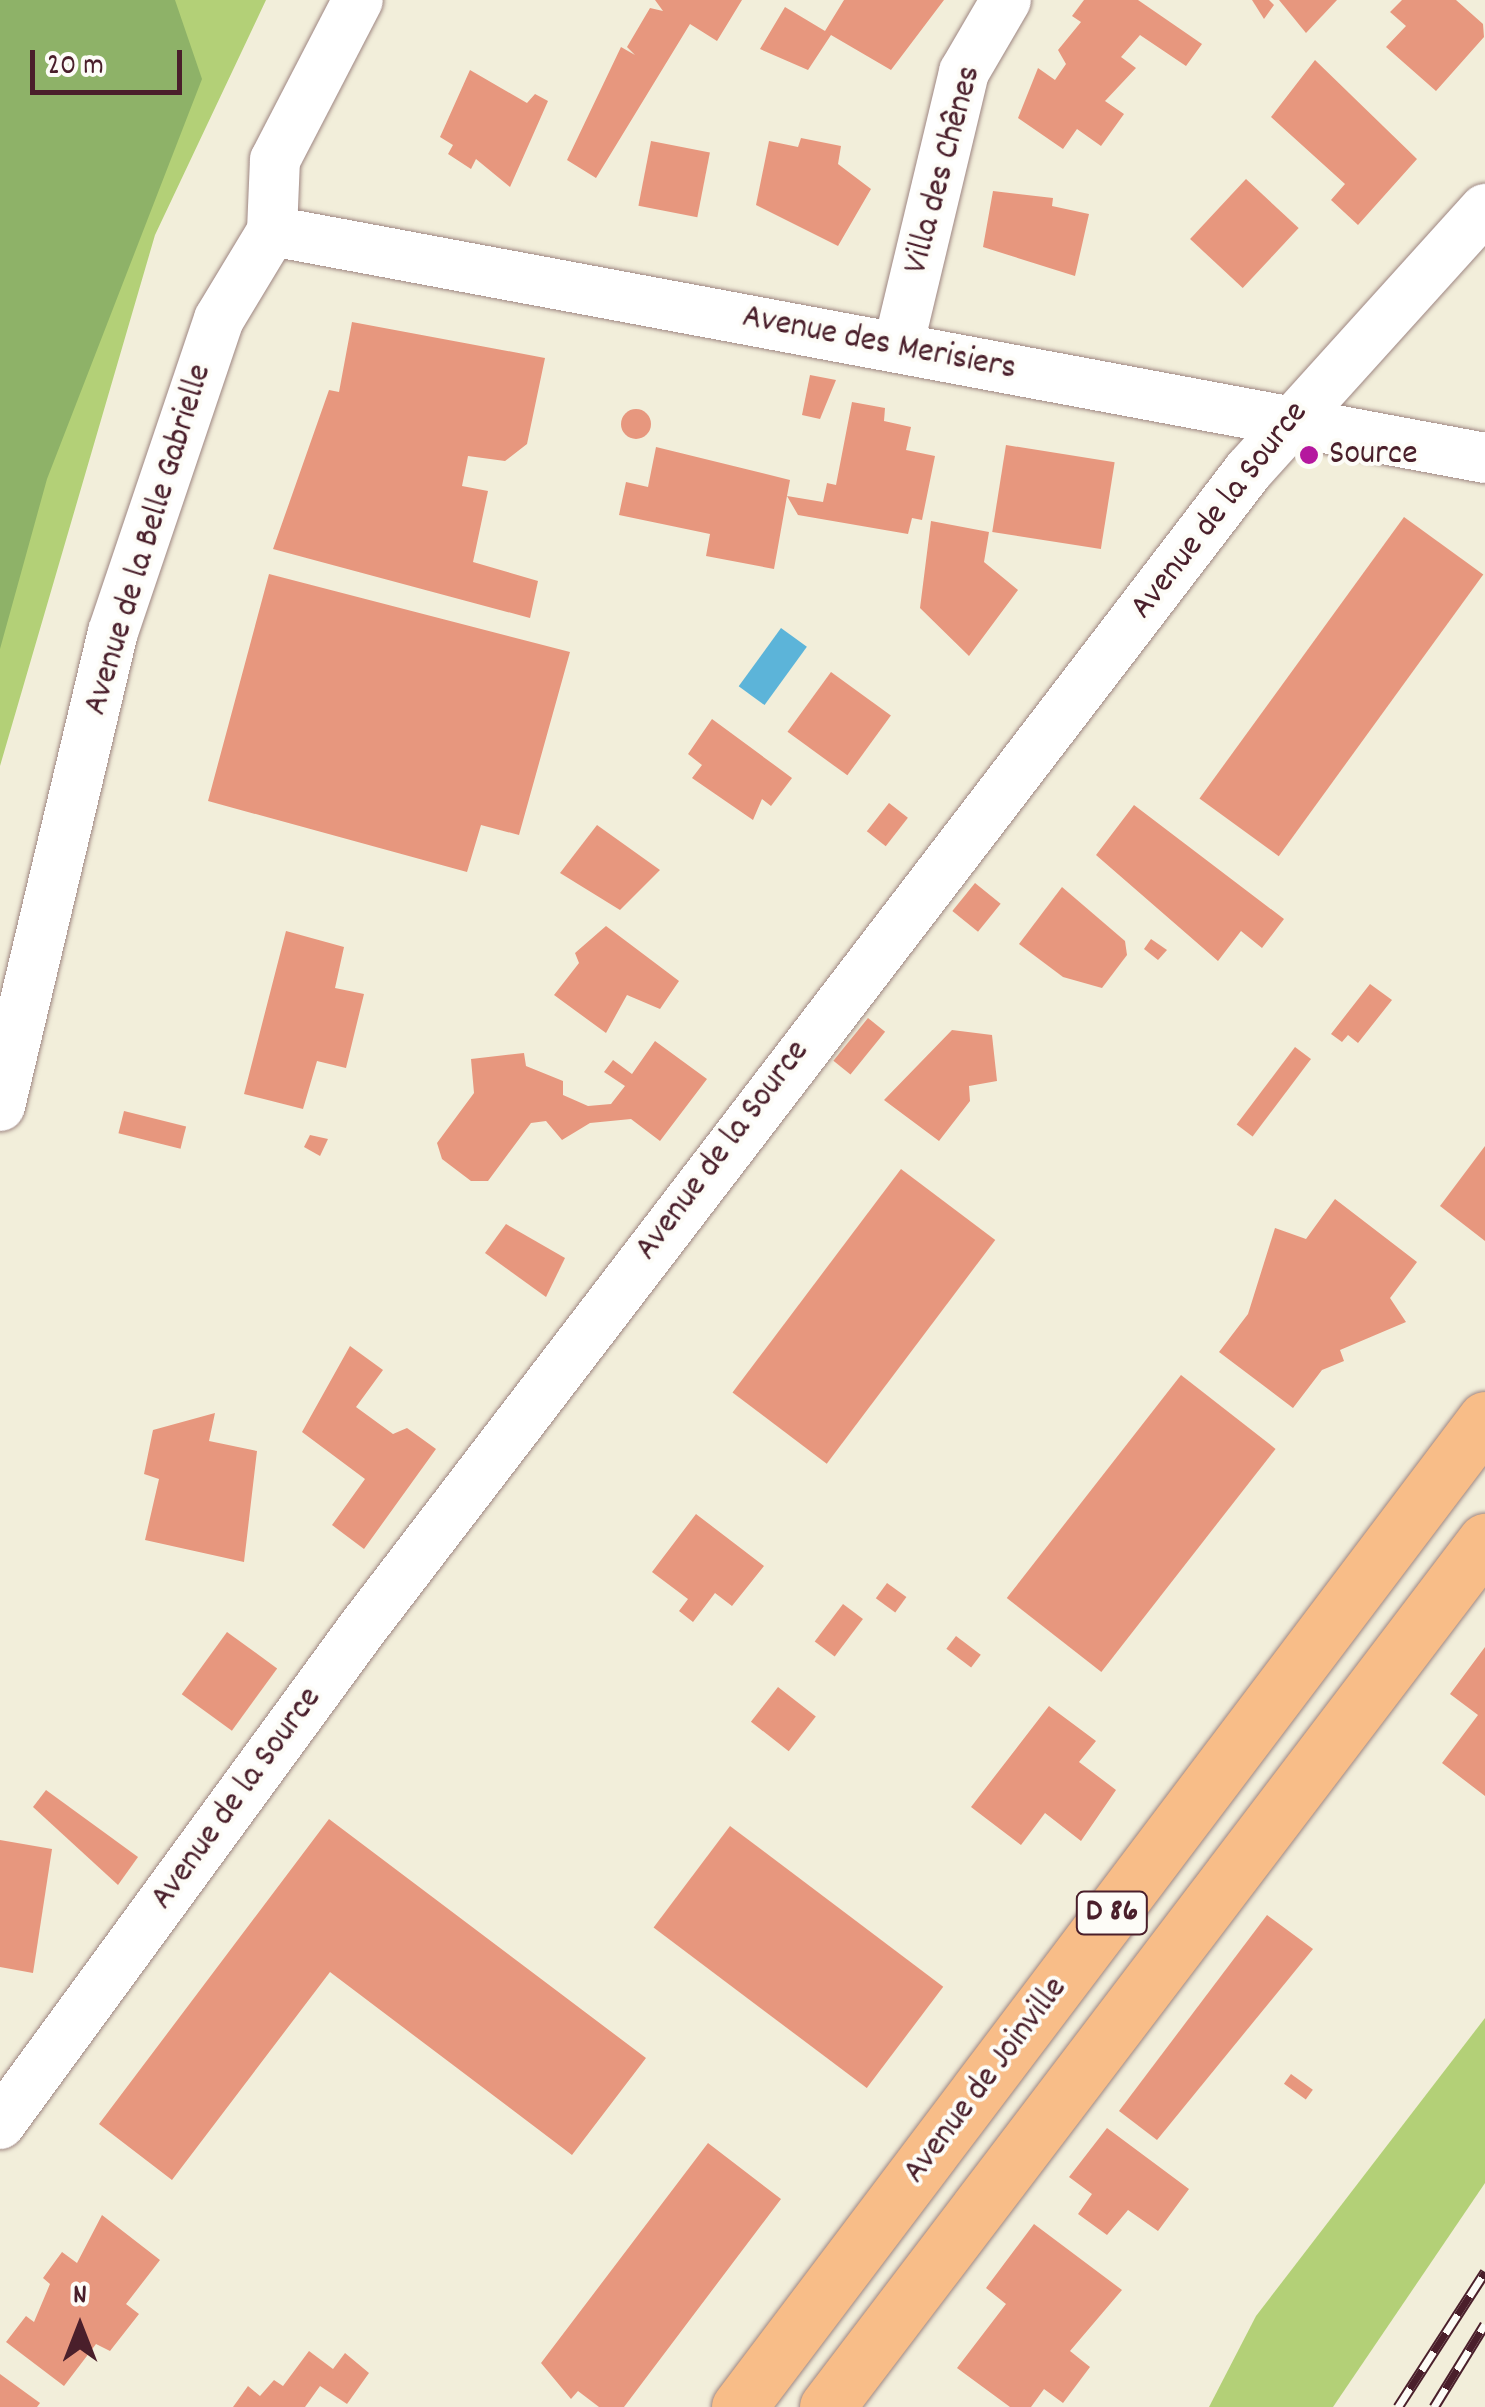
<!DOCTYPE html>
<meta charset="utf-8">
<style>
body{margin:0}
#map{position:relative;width:1485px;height:2407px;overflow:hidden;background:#f2eeda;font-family:Dekko,sans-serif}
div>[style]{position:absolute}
.green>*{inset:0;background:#b3d077}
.forest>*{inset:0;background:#8eb268}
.water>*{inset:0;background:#5cb4d9;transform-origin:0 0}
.building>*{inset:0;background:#e7977e;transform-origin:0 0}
.round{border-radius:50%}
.roads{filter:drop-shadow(0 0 2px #9e8682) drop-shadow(0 0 2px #9e8682)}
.minor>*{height:50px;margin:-25px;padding:0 25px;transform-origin:25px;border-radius:25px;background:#fff}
.major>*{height:55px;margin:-27.5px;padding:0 27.5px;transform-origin:27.5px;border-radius:27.5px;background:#f8bd88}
.rail>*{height:11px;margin-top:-5.5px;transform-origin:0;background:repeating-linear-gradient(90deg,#fdfcf7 0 22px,#4a1f2b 0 44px);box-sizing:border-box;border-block:2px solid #4a1f2b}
.dots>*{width:28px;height:28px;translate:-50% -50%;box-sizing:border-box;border:5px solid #fdfcf7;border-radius:50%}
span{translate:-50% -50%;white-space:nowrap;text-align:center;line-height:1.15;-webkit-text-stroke:8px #fdfcf7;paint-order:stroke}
.shield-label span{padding:2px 8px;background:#fdfcf7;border:2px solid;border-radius:8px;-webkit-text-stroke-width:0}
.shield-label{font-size:32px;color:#4a1f2b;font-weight:700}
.street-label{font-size:35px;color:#4a1f2b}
.poi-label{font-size:35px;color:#4a1f2b}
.left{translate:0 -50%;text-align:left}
.north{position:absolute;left:30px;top:2277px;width:100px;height:100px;-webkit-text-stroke:8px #fdfcf7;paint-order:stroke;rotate:0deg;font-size:28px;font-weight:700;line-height:40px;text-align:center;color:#4a1f2b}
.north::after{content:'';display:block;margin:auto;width:35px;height:45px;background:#4a1f2b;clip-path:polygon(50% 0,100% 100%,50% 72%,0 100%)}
.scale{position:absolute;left:30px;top:50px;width:152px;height:45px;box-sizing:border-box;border:5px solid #4a1f2b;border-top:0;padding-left:12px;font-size:30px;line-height:35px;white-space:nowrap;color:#4a1f2b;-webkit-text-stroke:8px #fdfcf7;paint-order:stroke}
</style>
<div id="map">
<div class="green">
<div style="clip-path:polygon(0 0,266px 0,155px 235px,0 766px)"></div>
<div style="clip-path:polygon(1485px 2018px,1485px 2183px,1333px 2407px,1209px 2407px,1256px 2316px)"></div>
</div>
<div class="forest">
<div style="clip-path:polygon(0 0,175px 0,202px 79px,47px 479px,0 649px)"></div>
</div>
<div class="water">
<div style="left:781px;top:628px;width:32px;height:72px;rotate:36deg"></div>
</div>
<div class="building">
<div style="clip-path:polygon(655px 0,742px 0,717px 41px,690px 24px,596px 178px,567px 160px,621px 47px,635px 55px,627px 47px,650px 8px,663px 11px)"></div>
<div style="clip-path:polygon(844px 0,944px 0,891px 70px,831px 35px,808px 70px,760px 49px,785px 7px,825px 31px)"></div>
<div style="clip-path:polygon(1084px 0,1138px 0,1202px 44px,1186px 66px,1140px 35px,1121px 57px,1136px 68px,1105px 101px,1124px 114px,1101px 146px,1077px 129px,1063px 149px,1018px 118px,1038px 68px,1055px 80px,1066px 64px,1058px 50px,1081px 22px,1072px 16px)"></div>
<div style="clip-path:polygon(1252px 0,1269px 0,1274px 5px,1264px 19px)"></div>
<div style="clip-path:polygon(1279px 0,1337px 0,1306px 33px)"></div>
<div style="clip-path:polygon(1402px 0,1456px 0,1483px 24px,1484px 37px,1436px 91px,1386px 47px,1406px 26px,1390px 12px)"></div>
<div style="clip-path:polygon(1315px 60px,1417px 159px,1358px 225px,1331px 200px,1345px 184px,1271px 117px)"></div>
<div style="clip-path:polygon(470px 70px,527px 103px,535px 94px,548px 101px,510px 187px,476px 159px,471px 169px,448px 154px,453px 145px,440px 137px)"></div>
<div style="clip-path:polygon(801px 138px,841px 146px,838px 164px,871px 189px,838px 246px,756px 205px,769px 141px,798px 147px)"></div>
<div style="left:651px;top:141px;width:60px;height:66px;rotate:11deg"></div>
<div style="left:1246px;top:179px;width:72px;height:82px;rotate:43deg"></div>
<div style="clip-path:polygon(993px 191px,1053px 198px,1052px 206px,1089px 214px,1075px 276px,983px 247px)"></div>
<div style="clip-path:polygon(352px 322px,545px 358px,527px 444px,505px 461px,468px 456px,462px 486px,488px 491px,473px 562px,538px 581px,530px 618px,273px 549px,329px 390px,339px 392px)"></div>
<div style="clip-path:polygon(810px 375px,836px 380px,820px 419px,802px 415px)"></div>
<div style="clip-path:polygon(852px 402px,885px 408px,884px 421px,911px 427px,906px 450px,935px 456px,922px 520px,912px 518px,908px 534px,798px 515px,787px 496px,774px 569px,706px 556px,710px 534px,619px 515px,626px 482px,648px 487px,656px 447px,790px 480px,787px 496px,823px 502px,827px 483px,836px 485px)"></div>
<div class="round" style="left:621px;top:409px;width:30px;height:30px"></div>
<div style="left:1006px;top:445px;width:110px;height:88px;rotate:9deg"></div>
<div style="left:1404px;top:517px;width:98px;height:348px;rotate:36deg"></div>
<div style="clip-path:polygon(931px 521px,989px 532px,984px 562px,1018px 590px,969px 656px,920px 608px)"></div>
<div style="clip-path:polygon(269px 574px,570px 652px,519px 835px,481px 825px,467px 872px,208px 801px)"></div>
<div style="left:831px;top:672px;width:74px;height:74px;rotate:36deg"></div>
<div style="clip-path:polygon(712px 719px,792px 778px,771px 806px,762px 799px,753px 820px,692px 778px,702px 765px,688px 754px)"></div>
<div style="left:889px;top:803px;width:24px;height:36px;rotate:38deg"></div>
<div style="clip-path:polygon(1134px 805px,1284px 919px,1262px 948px,1241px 931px,1218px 961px,1096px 855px)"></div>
<div style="clip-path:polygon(597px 825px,660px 870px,620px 910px,560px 873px)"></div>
<div style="left:975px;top:883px;width:33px;height:36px;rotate:39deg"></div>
<div style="clip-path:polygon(1062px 887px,1125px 941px,1127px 955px,1102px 988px,1063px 977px,1019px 944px)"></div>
<div style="clip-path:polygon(606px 926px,679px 981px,660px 1009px,627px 995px,606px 1033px,554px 995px,579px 963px,575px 953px)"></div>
<div style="clip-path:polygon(286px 931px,344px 947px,335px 988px,364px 994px,346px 1068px,317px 1061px,303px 1109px,244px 1094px)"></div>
<div style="clip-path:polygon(1151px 939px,1167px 950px,1158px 960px,1144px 949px)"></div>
<div style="clip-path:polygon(1370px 984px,1392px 1000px,1358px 1043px,1348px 1035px,1342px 1042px,1331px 1034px)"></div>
<div style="left:868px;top:1018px;width:22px;height:55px;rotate:39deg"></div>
<div style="clip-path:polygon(952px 1030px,992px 1035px,997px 1081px,969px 1086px,970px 1101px,939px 1141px,884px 1100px)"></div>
<div style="clip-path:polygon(655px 1041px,707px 1079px,660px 1141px,631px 1119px,590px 1123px,562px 1140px,546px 1121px,531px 1123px,488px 1181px,471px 1181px,442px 1159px,437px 1143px,474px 1093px,471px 1059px,524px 1053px,526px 1066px,563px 1081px,563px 1095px,588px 1106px,611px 1104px,625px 1086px,604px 1072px,613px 1060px,632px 1074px)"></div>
<div style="left:1295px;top:1047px;width:20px;height:97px;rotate:37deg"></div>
<div style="left:124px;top:1111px;width:64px;height:23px;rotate:14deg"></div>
<div style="clip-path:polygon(310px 1135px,328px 1139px,320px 1156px,304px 1147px)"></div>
<div style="clip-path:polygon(1485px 1146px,1485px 1241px,1440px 1206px)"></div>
<div style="left:901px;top:1169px;width:118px;height:280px;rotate:37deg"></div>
<div style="clip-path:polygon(1335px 1199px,1417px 1262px,1390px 1298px,1406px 1322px,1340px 1350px,1344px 1361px,1322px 1370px,1293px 1408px,1219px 1352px,1248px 1314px,1275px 1228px,1306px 1239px)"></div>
<div style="clip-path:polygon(506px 1224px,565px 1258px,546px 1297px,485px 1253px)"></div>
<div style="clip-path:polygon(350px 1346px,383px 1370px,356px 1407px,393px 1434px,407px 1428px,436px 1449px,364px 1549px,332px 1525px,365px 1479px,302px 1432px)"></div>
<div style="left:1181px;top:1375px;width:120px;height:283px;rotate:38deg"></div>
<div style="clip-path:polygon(215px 1413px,209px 1441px,257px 1451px,244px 1562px,145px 1540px,159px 1479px,144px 1474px,153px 1430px)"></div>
<div style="clip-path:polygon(696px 1514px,764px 1566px,732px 1606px,715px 1593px,693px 1622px,679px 1611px,688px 1599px,652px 1572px)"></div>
<div style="left:887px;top:1583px;width:24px;height:19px;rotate:36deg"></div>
<div style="left:843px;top:1604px;width:25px;height:47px;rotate:37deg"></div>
<div style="left:227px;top:1632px;width:62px;height:77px;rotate:36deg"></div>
<div style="left:956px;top:1636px;width:31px;height:16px;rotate:37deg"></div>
<div style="clip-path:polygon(1485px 1647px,1485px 1796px,1442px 1763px,1478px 1715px,1450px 1694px)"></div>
<div style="left:778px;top:1687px;width:48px;height:44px;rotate:38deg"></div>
<div style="clip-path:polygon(1049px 1706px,1096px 1741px,1079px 1762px,1116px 1790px,1081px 1841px,1045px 1813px,1021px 1845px,971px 1807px)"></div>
<div style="clip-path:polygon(46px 1790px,138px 1857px,118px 1885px,33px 1807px)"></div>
<div style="clip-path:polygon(329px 1819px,646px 2058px,572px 2155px,330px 1972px,172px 2180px,99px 2124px)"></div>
<div style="left:730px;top:1826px;width:267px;height:127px;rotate:37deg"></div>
<div style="clip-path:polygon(0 1840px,52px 1849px,33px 1973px,0 1967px)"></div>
<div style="clip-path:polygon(1267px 1915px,1313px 1949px,1157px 2140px,1119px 2111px)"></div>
<div style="left:1291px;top:2074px;width:27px;height:12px;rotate:36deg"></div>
<div style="clip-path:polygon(1107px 2128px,1189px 2189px,1158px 2231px,1128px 2210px,1107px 2235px,1078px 2214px,1092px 2194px,1069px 2177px)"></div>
<div style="clip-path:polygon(708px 2143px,781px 2199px,624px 2407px,599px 2407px,578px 2391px,571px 2399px,541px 2363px)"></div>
<div style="clip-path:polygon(102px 2215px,160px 2260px,126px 2304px,139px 2314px,110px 2351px,96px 2344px,64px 2386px,6px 2342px,26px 2316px,34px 2322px,50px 2284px,43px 2278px,62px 2252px,77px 2263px)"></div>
<div style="clip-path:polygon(1034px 2224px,1122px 2290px,1070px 2351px,1090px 2367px,1063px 2403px,1044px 2389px,1031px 2407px,1010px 2407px,957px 2368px,1006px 2304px,986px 2288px)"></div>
<div style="clip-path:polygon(309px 2351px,333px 2369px,345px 2353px,369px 2373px,347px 2404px,320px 2386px,305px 2407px,233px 2407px,248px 2386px,260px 2396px,274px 2380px,283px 2386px)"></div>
<div style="clip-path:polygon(0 2374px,40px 2403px,37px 2407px,0 2407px)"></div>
</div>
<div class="roads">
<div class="minor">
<div style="left:272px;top:231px;width:1234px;rotate:10.6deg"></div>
<div style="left:898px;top:347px;width:283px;rotate:-76.5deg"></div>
<div style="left:964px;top:72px;width:83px;rotate:-59.7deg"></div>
<div style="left:0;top:1106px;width:487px;rotate:-76.6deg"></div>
<div style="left:113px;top:632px;width:330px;rotate:-71.3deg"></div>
<div style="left:219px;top:319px;width:103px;rotate:-58.9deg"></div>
<div style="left:272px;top:231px;width:71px;rotate:-87.6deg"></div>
<div style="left:275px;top:160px;width:180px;rotate:-62.6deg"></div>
<div style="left:0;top:2124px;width:612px;rotate:-53.84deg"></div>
<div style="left:361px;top:1630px;width:1461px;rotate:-52.57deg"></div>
<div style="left:1249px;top:470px;width:352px;rotate:-47.9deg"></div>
</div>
<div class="major">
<div style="left:739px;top:2407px;width:1238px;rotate:-52.94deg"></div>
<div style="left:827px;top:2407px;width:1088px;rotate:-52.77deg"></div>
</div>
</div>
<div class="rail">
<div style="left:1398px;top:2407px;width:161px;rotate:-57.2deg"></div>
<div style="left:1434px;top:2407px;width:97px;rotate:-58.4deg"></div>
</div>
<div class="dots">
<div style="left:1309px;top:455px;background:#b5179e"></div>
</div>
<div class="shield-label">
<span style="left:1112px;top:1913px">D 86</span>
</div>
<div class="street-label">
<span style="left:944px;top:170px;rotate:-75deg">Villa des Chênes</span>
<span style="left:879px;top:344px;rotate:11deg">Avenue des Merisiers</span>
<span style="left:1220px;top:511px;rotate:-52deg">Avenue de la Source</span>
<span style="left:149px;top:540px;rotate:-73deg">Avenue de la Belle Gabrielle</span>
<span style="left:723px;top:1151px;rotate:-53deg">Avenue de la Source</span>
<span style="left:237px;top:1799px;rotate:-54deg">Avenue de la Source</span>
<span style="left:986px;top:2081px;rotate:-53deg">Avenue de Joinville</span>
</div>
<div class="poi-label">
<span class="left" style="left:1329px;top:455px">Source</span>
</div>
<div class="north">N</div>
<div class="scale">20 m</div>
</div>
